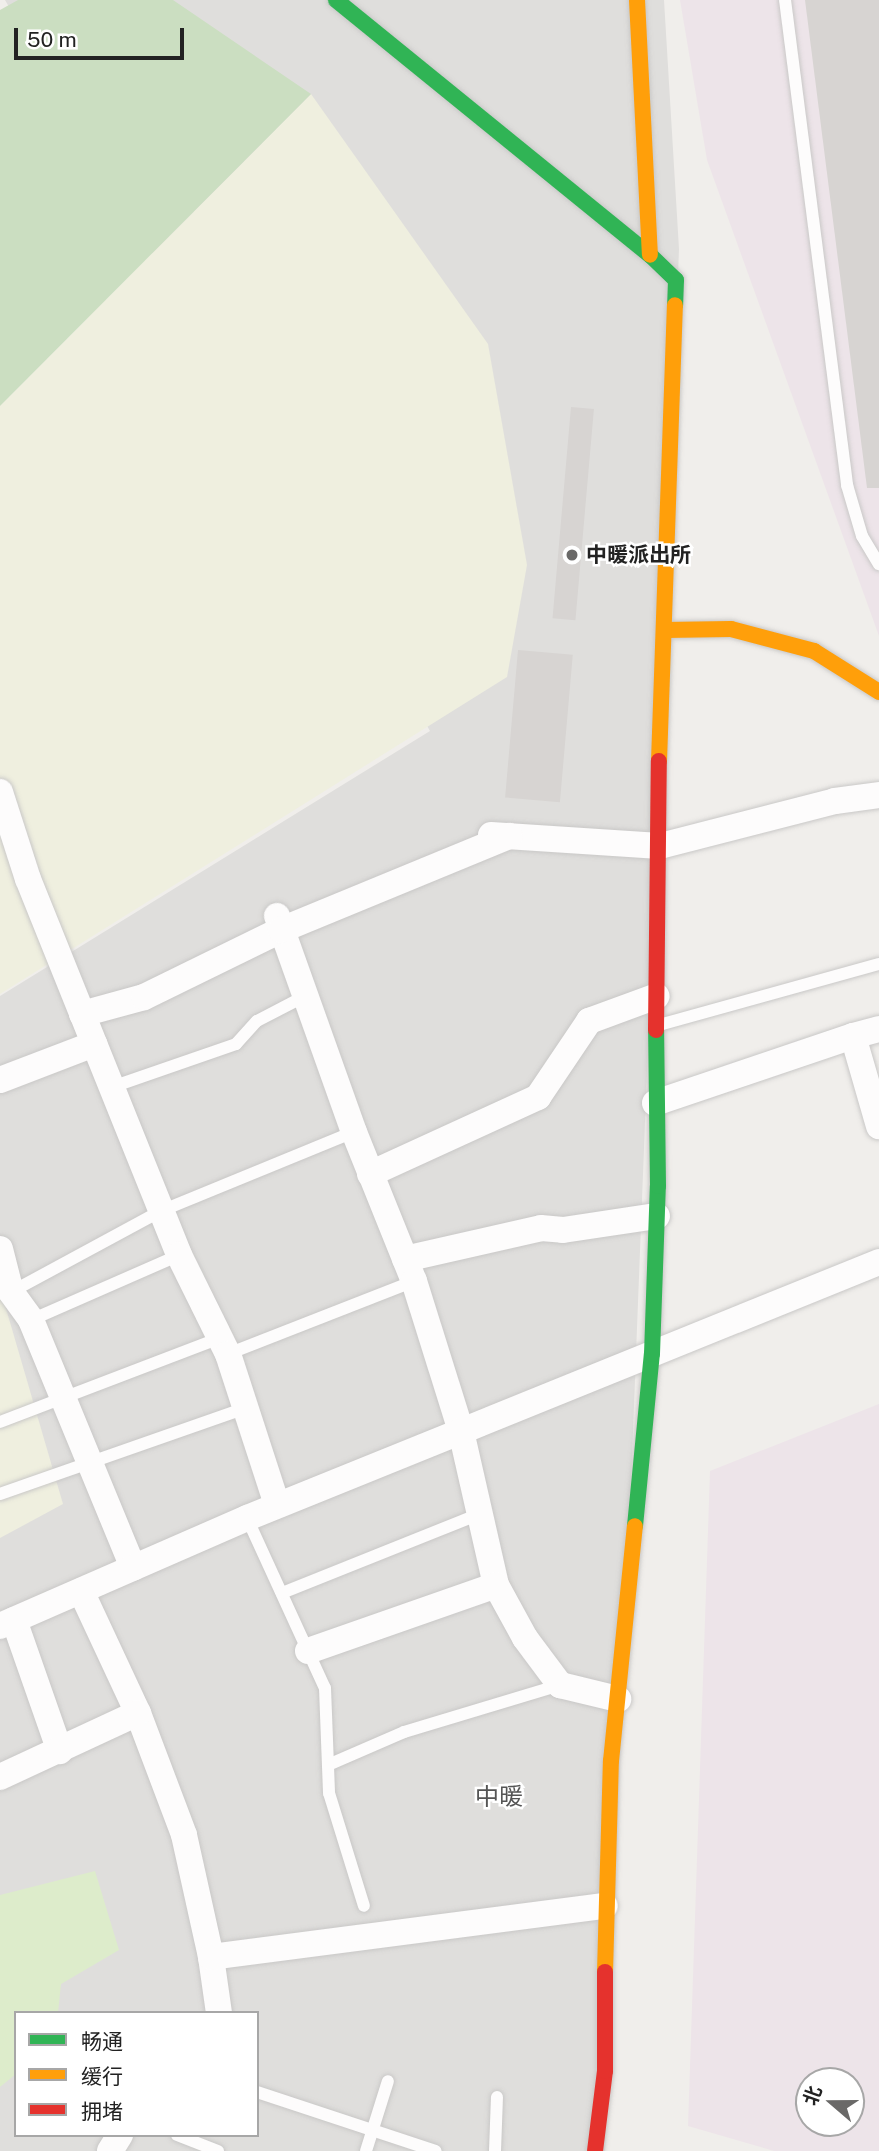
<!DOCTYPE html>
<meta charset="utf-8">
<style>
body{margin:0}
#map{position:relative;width:879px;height:2151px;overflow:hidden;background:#f0eeeb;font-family:"Public Sans","Noto Sans SC",sans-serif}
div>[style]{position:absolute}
.residential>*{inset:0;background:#dfdedc}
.industrial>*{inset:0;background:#ede4e9}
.farmland>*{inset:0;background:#efefdf}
.grass>*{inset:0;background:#ddeccb}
.forest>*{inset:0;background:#cbdec1}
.building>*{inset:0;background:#d7d4d2;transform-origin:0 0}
.roads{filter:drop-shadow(0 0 2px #c9c8c7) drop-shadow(0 0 2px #c9c8c7)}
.lane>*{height:12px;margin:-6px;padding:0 6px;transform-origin:6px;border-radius:6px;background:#fdfcfc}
.street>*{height:26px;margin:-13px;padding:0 13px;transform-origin:13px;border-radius:13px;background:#fdfcfc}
.fast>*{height:16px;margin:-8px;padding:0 8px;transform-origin:8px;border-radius:8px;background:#30b455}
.slow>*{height:16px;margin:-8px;padding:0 8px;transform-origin:8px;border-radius:8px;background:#ff9f0a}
.jam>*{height:16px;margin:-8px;padding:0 8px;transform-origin:8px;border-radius:8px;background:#e5322d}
.dots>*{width:19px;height:19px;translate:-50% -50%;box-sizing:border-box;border:4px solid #fff;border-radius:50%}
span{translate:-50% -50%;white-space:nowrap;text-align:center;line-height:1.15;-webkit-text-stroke:5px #fff;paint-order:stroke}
.poi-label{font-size:21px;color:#222;font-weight:700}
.left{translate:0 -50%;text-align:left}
.quarter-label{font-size:24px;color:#555}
.legend{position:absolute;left:14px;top:2011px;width:245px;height:126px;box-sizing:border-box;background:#fff;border:2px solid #a7a7a7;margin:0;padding:9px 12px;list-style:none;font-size:21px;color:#222}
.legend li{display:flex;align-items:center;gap:14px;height:35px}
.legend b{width:35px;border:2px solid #a7a7a7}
.north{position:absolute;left:795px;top:2067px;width:70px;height:70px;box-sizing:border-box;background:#fff;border:2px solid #a7a7a7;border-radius:50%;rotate:290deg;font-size:19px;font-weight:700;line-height:28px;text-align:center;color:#222}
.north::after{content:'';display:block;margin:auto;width:24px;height:32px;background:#6a6968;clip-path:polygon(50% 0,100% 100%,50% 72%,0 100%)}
.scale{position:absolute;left:14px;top:28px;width:170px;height:32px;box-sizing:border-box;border:4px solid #222;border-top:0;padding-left:9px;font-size:21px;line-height:24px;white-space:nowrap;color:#222;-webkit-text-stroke:5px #fff;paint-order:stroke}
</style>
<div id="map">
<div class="residential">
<div style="clip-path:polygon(evenodd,5px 0,664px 0,679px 249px,605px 2151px,0 2151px,0 996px,430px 731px,5px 0,16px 2013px,257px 2013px,257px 2135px,16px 2135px,16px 2013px)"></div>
</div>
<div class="industrial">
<div style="clip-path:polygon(680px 0,879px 0,879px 636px,707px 160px)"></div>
<div style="clip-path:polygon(evenodd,879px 1404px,879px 2151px,774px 2151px,688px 2126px,710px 1471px,879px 1404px,809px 2081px,851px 2081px,851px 2123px,809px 2123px,809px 2081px)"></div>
</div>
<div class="farmland">
<div style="clip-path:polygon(311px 94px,488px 344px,527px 565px,507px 677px,0 994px,0 406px)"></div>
<div style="clip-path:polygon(0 1288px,63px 1504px,0 1538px)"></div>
</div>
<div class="grass">
<div style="clip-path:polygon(95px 1871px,119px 1950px,61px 1984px,58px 2013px,16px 2013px,16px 2074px,0 2087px,0 1895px)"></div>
</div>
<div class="forest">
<div style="clip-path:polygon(18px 0,173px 0,311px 94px,0 406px,0 10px)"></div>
</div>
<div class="building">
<div style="clip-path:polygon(805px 0,879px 0,879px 488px,867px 488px)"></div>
<div style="left:571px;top:407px;width:23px;height:212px;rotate:5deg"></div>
<div style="left:518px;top:650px;width:55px;height:148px;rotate:5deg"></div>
</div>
<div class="roads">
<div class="lane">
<div style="left:785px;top:0;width:489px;rotate:82.7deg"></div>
<div style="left:847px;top:485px;width:53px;rotate:73.6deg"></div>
<div style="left:862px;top:536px;width:33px;rotate:59deg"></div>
<div style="left:659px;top:1025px;width:228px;rotate:-15.5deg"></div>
<div style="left:112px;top:1087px;width:131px;rotate:-19.1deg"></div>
<div style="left:236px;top:1044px;width:31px;rotate:-48deg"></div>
<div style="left:257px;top:1021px;width:54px;rotate:-27.5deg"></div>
<div style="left:11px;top:1292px;width:170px;rotate:-28.4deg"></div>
<div style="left:161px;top:1211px;width:209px;rotate:-22.3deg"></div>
<div style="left:31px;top:1320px;width:162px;rotate:-23.7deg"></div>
<div style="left:228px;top:1354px;width:200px;rotate:-21.4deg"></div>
<div style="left:0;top:1422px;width:235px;rotate:-20.9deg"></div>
<div style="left:0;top:1494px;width:261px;rotate:-19.3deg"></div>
<div style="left:247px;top:1518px;width:187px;rotate:65.4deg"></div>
<div style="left:325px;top:1688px;width:105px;rotate:87.8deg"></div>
<div style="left:329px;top:1793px;width:118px;rotate:72.8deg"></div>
<div style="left:282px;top:1593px;width:213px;rotate:-21.8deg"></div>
<div style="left:328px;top:1765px;width:83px;rotate:-23.5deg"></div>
<div style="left:404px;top:1732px;width:163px;rotate:-16.8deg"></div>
<div style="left:257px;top:2092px;width:188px;rotate:18.3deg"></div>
<div style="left:177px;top:2135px;width:44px;rotate:21.3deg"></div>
<div style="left:366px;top:2151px;width:73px;rotate:-72.6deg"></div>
<div style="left:495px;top:2151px;width:54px;rotate:-87.9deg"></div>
</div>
<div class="street">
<div style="left:0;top:792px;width:91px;rotate:72.2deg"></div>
<div style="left:28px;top:879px;width:405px;rotate:68.1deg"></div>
<div style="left:179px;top:1255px;width:110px;rotate:63.7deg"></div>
<div style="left:228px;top:1354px;width:159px;rotate:72deg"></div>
<div style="left:491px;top:835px;width:169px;rotate:3.7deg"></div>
<div style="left:660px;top:846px;width:181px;rotate:-14.4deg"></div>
<div style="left:835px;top:801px;width:44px;rotate:-7.8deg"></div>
<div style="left:277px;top:916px;width:229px;rotate:70.4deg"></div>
<div style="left:354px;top:1132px;width:161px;rotate:68.1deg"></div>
<div style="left:414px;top:1281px;width:157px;rotate:72.6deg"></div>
<div style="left:461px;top:1431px;width:158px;rotate:77.2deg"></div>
<div style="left:82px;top:1014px;width:64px;rotate:-15.3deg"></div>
<div style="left:144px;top:997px;width:153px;rotate:-26.1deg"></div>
<div style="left:281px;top:930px;width:247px;rotate:-22.4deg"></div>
<div style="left:853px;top:1036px;width:27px;rotate:-15deg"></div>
<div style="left:0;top:1080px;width:101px;rotate:-21deg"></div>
<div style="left:655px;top:1103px;width:209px;rotate:-18.7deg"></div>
<div style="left:853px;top:1036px;width:94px;rotate:73.9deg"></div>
<div style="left:370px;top:1174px;width:185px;rotate:-24.6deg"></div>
<div style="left:538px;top:1097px;width:92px;rotate:-56.1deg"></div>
<div style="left:589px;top:1021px;width:72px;rotate:-20.2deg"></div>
<div style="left:0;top:1249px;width:44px;rotate:75.7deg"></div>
<div style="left:11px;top:1292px;width:34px;rotate:54deg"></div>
<div style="left:31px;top:1320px;width:268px;rotate:67.6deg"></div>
<div style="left:405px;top:1259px;width:139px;rotate:-12.8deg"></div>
<div style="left:541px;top:1228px;width:22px;rotate:5deg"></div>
<div style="left:563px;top:1230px;width:95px;rotate:-8.5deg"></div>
<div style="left:81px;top:1591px;width:135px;rotate:65deg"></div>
<div style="left:138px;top:1713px;width:130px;rotate:69.3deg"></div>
<div style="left:184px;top:1835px;width:125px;rotate:77.5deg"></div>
<div style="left:211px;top:1957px;width:57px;rotate:81.9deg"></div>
<div style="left:14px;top:1620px;width:139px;rotate:70.7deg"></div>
<div style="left:0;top:1626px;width:270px;rotate:-23.6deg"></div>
<div style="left:247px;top:1518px;width:682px;rotate:-22.05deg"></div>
<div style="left:308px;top:1651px;width:199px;rotate:-19.3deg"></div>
<div style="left:496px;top:1585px;width:60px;rotate:61.3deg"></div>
<div style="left:525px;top:1638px;width:59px;rotate:53.3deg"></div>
<div style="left:560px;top:1685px;width:60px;rotate:13.6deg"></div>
<div style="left:0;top:1777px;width:152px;rotate:-24.9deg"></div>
<div style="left:211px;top:1957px;width:397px;rotate:-7.4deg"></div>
<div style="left:110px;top:2151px;width:19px;rotate:-58deg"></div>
</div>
<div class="fast">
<div style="left:336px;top:0;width:405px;rotate:39.1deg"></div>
<div style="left:650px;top:255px;width:36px;rotate:44deg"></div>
<div style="left:676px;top:280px;width:25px;rotate:92deg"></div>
<div style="left:635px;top:1526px;width:173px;rotate:-84.4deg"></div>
<div style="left:652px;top:1354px;width:168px;rotate:-88deg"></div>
<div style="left:658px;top:1186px;width:156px;rotate:-90.7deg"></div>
</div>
<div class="slow">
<div style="left:637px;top:0;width:255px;rotate:87.1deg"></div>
<div style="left:664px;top:630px;width:67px;rotate:-0.9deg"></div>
<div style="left:731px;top:629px;width:86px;rotate:14.8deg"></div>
<div style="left:814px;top:651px;width:77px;rotate:32.2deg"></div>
<div style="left:659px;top:761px;width:456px;rotate:-88deg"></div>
<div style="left:605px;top:1972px;width:211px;rotate:-88.4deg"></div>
<div style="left:611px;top:1761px;width:236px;rotate:-84.2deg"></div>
</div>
<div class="jam">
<div style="left:656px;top:1030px;width:269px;rotate:-89.4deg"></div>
<div style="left:595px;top:2151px;width:81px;rotate:-82.9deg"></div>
<div style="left:605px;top:2071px;width:99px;rotate:-90deg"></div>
</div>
</div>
<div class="dots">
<div style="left:572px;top:555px;background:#6a6968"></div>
</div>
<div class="poi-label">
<span class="left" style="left:586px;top:555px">中暖派出所</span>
</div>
<div class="quarter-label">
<span style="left:499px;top:1797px">中暖</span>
</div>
<ul class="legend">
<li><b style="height:9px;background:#30b455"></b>畅通</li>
<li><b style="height:9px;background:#ff9f0a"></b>缓行</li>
<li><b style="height:9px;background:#e5322d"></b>拥堵</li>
</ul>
<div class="north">北</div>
<div class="scale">50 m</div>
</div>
